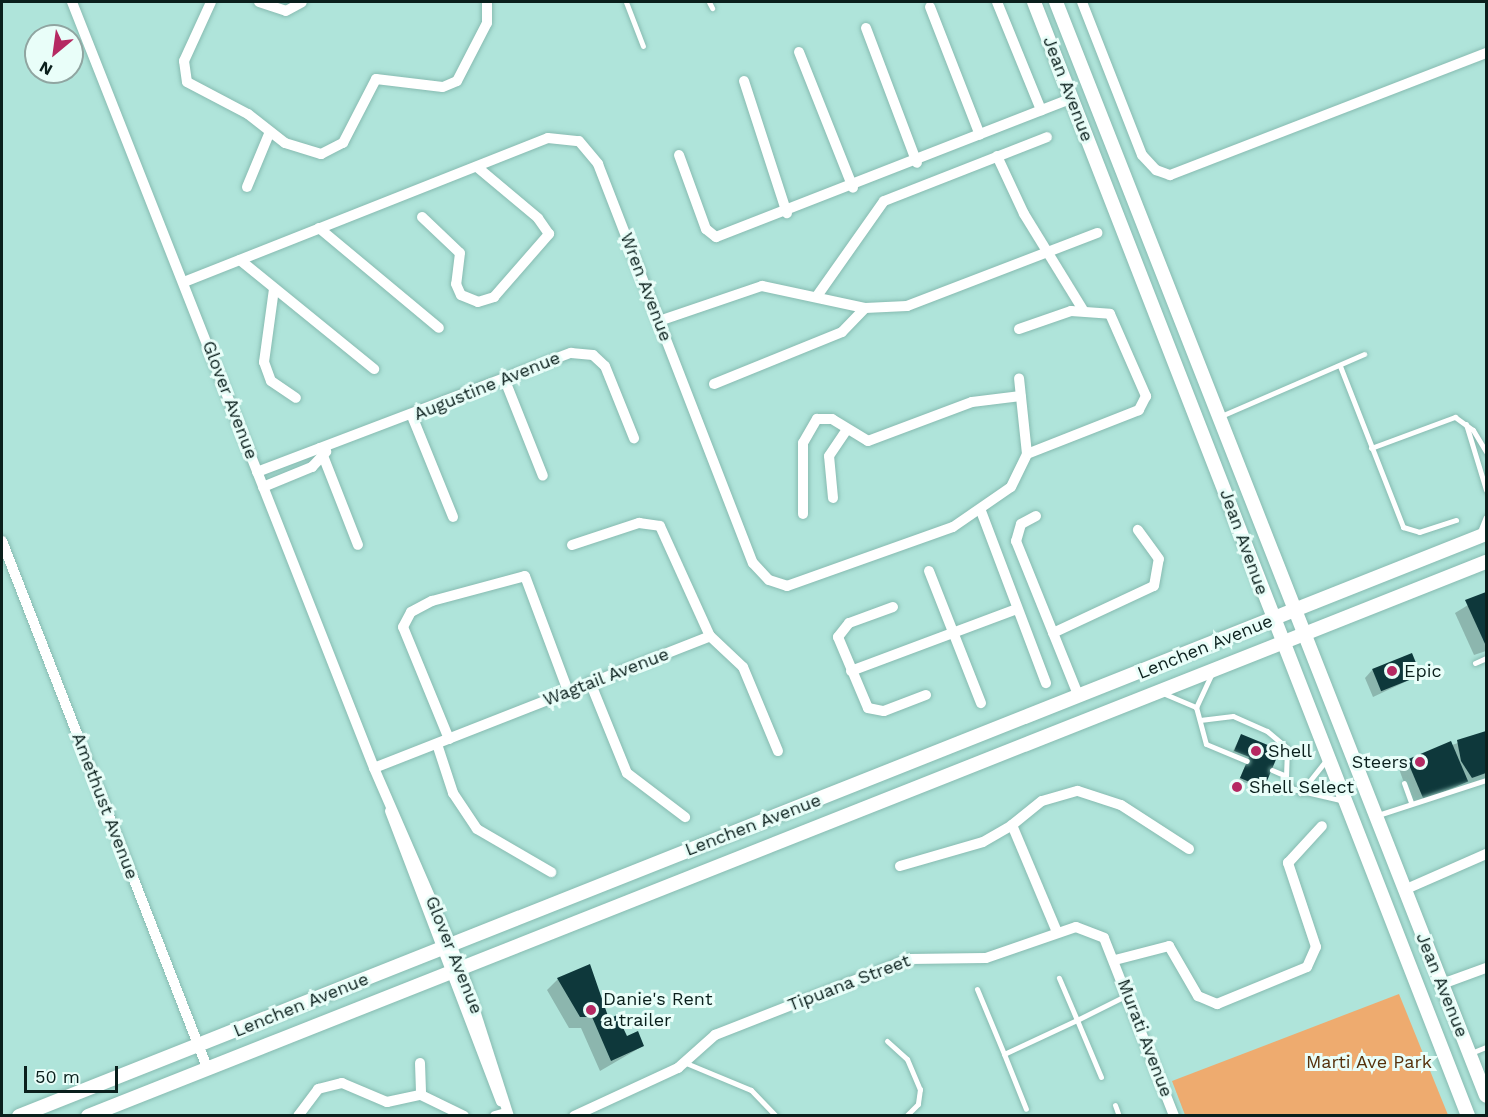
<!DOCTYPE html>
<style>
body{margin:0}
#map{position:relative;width:1488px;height:1117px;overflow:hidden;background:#afe4da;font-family:"Work Sans",sans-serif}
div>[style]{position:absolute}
.green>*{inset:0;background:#eeab6f}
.shadow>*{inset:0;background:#0003}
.building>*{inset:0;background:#0e383b;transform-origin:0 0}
.roads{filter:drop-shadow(0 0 2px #87bbb1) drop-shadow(0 0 2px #87bbb1)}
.service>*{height:5px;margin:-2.5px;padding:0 2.5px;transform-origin:2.5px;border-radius:2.5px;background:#fff}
.minor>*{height:10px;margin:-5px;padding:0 5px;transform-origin:5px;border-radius:5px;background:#fff}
.secondary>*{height:14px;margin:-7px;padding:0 7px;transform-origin:7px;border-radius:7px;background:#fff}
.dots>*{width:16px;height:16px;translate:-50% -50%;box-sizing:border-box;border:3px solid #e9fef9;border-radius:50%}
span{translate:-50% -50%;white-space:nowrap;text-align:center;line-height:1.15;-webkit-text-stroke:6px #e9fef9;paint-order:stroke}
.street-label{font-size:18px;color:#0a1f1c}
.poi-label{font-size:18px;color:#0a1f1c}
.left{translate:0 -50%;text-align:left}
.right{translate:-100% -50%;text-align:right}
.park-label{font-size:18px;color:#56310b}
.frame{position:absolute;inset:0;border:3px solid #0a1f1c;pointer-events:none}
.north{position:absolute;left:24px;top:24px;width:60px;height:60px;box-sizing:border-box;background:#e9fef9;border:2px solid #90a5a1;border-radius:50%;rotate:209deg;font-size:16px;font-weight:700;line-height:24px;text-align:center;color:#0a1f1c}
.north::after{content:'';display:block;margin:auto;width:21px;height:27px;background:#b52962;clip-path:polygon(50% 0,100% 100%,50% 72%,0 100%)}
.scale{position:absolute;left:24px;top:1066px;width:94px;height:27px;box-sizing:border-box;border:3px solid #0a1f1c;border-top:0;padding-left:8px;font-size:18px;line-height:21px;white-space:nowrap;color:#0a1f1c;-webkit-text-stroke:4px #e9fef9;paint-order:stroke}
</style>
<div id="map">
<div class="green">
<div style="clip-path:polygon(1399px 994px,1448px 1115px,1185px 1115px,1172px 1081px)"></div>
</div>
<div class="shadow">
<div style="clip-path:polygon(1486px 594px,1486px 651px,1474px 655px,1455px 613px)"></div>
<div style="clip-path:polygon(1373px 669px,1420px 675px,1373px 697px,1365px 678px)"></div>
<div style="clip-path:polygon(1486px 733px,1486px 779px,1413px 807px,1399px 769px,1407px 761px)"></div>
<div style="clip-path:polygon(1241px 735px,1263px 787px,1261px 789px,1239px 780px,1248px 759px,1232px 753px)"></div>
<div style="clip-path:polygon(558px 979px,626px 1038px,643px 1046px,600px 1071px,581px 1028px,569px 1028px,547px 990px)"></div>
</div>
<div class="building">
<div style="clip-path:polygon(1486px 592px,1486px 646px,1465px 600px)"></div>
<div style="left:1412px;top:653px;width:24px;height:43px;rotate:68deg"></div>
<div style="clip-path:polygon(1486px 731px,1486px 773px,1472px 778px,1461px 761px,1457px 740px)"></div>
<div style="clip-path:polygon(1241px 734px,1280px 750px,1264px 788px,1240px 778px,1249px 757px,1234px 751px)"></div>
<div style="left:1451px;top:741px;width:44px;height:48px;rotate:67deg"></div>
<div style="clip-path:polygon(590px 964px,609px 1019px,617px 1015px,627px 1036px,638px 1031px,644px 1046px,611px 1061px,592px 1017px,580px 1017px,557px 978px)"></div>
</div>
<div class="roads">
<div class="service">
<div style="left:626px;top:2px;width:47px;rotate:68.9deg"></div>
<div style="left:709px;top:2px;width:7px;rotate:63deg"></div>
<div style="left:1340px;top:366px;width:173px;rotate:68.6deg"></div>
<div style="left:1403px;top:527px;width:17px;rotate:17deg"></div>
<div style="left:1419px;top:532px;width:39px;rotate:-18deg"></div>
<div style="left:1221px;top:416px;width:156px;rotate:-23.4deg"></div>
<div style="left:1466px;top:424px;width:69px;rotate:73.1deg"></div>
<div style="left:1371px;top:448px;width:90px;rotate:-20.3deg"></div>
<div style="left:1455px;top:417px;width:22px;rotate:36deg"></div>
<div style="left:1473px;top:430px;width:26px;rotate:59deg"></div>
<div style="left:1479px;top:534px;width:18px;rotate:-68deg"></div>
<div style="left:1475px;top:663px;width:12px;rotate:-24deg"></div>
<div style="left:1212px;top:673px;width:38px;rotate:115deg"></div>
<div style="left:1196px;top:707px;width:38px;rotate:75deg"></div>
<div style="left:1206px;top:744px;width:44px;rotate:22.5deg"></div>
<div style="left:1165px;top:694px;width:34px;rotate:23deg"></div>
<div style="left:1200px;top:720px;width:33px;rotate:-7deg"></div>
<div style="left:1233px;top:716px;width:37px;rotate:24deg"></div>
<div style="left:1267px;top:731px;width:26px;rotate:40deg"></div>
<div style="left:1287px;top:748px;width:32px;rotate:92deg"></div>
<div style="left:1286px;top:780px;width:11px;rotate:52deg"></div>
<div style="left:1293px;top:789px;width:52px;rotate:13.2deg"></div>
<div style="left:1272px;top:770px;width:15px;rotate:23deg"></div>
<div style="left:1404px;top:783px;width:20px;rotate:70deg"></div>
<div style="left:1300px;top:793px;width:43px;rotate:-51.5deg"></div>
<div style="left:1378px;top:815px;width:114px;rotate:-18deg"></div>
<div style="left:977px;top:989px;width:70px;rotate:67.4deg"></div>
<div style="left:1004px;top:1054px;width:81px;rotate:-25deg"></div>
<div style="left:1077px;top:1020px;width:46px;rotate:-113.2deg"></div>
<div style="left:887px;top:1041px;width:27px;rotate:42deg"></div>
<div style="left:907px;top:1059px;width:33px;rotate:67deg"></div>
<div style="left:920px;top:1089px;width:15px;rotate:98deg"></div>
<div style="left:918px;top:1104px;width:17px;rotate:135deg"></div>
<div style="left:1471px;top:1053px;width:16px;rotate:-22deg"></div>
<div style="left:1004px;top:1054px;width:59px;rotate:68.2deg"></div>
<div style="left:686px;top:1063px;width:70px;rotate:22.6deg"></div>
<div style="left:751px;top:1090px;width:36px;rotate:46deg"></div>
<div style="left:1101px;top:1077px;width:62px;rotate:-112.8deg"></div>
<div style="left:1077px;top:1020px;width:56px;rotate:-26.6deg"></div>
<div style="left:1115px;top:1105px;width:12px;rotate:70deg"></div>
</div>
<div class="minor">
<div style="left:72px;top:2px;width:823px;rotate:68.48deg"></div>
<div style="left:374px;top:768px;width:220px;rotate:66.5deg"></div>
<div style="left:462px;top:970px;width:153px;rotate:72.2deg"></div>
<div style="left:211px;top:2px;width:65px;rotate:114.6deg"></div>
<div style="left:184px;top:61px;width:21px;rotate:82deg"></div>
<div style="left:187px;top:82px;width:69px;rotate:27.7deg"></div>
<div style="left:248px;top:114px;width:47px;rotate:38.1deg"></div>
<div style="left:285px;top:143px;width:38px;rotate:17deg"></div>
<div style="left:321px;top:154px;width:25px;rotate:-27deg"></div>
<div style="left:343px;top:143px;width:72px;rotate:-62.7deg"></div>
<div style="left:376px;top:79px;width:67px;rotate:6.8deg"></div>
<div style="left:443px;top:87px;width:15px;rotate:-23deg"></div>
<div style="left:457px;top:81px;width:65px;rotate:-62.7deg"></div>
<div style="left:487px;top:23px;width:21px;rotate:-90deg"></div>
<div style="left:259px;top:2px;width:28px;rotate:18deg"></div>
<div style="left:286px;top:11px;width:18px;rotate:-29deg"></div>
<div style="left:997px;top:2px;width:117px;rotate:67.8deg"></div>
<div style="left:1082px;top:2px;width:164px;rotate:68.6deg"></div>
<div style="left:1142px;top:155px;width:21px;rotate:47deg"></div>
<div style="left:1156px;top:170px;width:15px;rotate:20deg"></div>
<div style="left:1170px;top:175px;width:339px;rotate:-21.1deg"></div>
<div style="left:930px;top:7px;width:137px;rotate:68.7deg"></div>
<div style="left:866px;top:28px;width:144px;rotate:69.3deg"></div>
<div style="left:799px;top:52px;width:146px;rotate:68.3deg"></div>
<div style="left:744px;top:81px;width:139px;rotate:72deg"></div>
<div style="left:679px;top:155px;width:79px;rotate:70deg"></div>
<div style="left:706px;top:229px;width:13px;rotate:39deg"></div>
<div style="left:716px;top:237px;width:382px;rotate:-21.3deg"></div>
<div style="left:997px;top:156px;width:64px;rotate:65deg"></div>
<div style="left:1024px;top:214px;width:113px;rotate:58.4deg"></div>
<div style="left:247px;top:187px;width:57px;rotate:-67.5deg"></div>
<div style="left:422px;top:217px;width:52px;rotate:43.5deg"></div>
<div style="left:460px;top:253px;width:31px;rotate:97deg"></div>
<div style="left:456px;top:284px;width:12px;rotate:66deg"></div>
<div style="left:461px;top:295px;width:18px;rotate:22deg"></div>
<div style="left:478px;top:302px;width:17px;rotate:-17deg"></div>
<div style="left:494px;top:297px;width:84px;rotate:-48.9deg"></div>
<div style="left:549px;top:234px;width:19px;rotate:-125deg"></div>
<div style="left:538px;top:218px;width:80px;rotate:-140.1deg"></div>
<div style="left:319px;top:228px;width:156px;rotate:39.8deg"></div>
<div style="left:240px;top:260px;width:173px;rotate:39.1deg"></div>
<div style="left:184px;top:282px;width:391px;rotate:-21.6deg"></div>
<div style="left:548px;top:138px;width:31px;rotate:6deg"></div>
<div style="left:579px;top:141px;width:30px;rotate:50deg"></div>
<div style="left:598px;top:164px;width:428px;rotate:68.8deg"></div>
<div style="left:753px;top:563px;width:23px;rotate:47deg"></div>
<div style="left:769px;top:580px;width:19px;rotate:18deg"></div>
<div style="left:787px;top:586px;width:176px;rotate:-19.6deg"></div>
<div style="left:953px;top:527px;width:70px;rotate:-34.6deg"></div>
<div style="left:1011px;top:487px;width:37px;rotate:-64deg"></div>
<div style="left:1027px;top:454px;width:76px;rotate:-96deg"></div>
<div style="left:274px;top:289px;width:74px;rotate:97.8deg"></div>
<div style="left:264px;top:362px;width:20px;rotate:70deg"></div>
<div style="left:271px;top:381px;width:30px;rotate:34deg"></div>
<div style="left:817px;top:296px;width:116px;rotate:-54.8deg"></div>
<div style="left:884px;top:201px;width:175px;rotate:-21.4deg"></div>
<div style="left:659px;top:321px;width:109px;rotate:-18.8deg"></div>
<div style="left:762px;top:286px;width:105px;rotate:12.1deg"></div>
<div style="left:865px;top:308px;width:42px;rotate:-2.7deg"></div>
<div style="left:907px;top:306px;width:204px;rotate:-21deg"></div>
<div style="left:1019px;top:329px;width:55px;rotate:-19.1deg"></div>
<div style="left:1071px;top:311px;width:39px;rotate:4deg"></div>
<div style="left:1110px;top:314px;width:90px;rotate:66.3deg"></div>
<div style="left:1146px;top:396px;width:16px;rotate:117deg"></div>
<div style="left:1139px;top:410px;width:120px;rotate:158.6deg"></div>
<div style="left:504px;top:378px;width:105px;rotate:68.3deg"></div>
<div style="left:714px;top:384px;width:138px;rotate:-22.1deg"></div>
<div style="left:842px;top:332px;width:33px;rotate:-46deg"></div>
<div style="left:412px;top:416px;width:109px;rotate:67.9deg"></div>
<div style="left:320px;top:448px;width:104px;rotate:68.6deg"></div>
<div style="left:257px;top:472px;width:336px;rotate:-20.8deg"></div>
<div style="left:571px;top:353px;width:22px;rotate:5deg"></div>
<div style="left:593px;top:355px;width:16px;rotate:43deg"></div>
<div style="left:605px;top:366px;width:78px;rotate:68.1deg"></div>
<div style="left:263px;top:487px;width:53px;rotate:-22.2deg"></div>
<div style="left:312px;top:467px;width:21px;rotate:-47deg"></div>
<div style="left:833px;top:498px;width:42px;rotate:-95.4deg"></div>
<div style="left:829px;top:456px;width:32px;rotate:-56deg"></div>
<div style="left:981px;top:511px;width:184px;rotate:69.3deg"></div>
<div style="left:803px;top:514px;width:71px;rotate:-90deg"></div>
<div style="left:803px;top:443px;width:28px;rotate:-60deg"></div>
<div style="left:817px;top:419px;width:15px"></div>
<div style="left:832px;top:419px;width:42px;rotate:31.4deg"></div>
<div style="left:868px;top:441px;width:111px;rotate:-20.6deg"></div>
<div style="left:972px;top:402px;width:49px;rotate:-7deg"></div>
<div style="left:1036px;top:516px;width:17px;rotate:152deg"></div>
<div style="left:1021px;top:524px;width:18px;rotate:106deg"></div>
<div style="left:1016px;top:541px;width:168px;rotate:68deg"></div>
<div style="left:2px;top:541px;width:568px;rotate:68.72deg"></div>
<div style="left:572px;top:545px;width:71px;rotate:-18.2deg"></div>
<div style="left:639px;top:523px;width:21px;rotate:8deg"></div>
<div style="left:660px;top:526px;width:121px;rotate:65.6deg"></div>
<div style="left:929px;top:571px;width:142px;rotate:68.5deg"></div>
<div style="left:893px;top:607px;width:47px;rotate:160deg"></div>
<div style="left:849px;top:623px;width:18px;rotate:128deg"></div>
<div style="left:838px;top:637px;width:77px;rotate:67.1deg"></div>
<div style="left:868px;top:708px;width:16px;rotate:11deg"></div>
<div style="left:884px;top:711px;width:45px;rotate:-20.9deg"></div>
<div style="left:1053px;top:633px;width:111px;rotate:-25deg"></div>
<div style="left:1154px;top:586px;width:27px;rotate:-80deg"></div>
<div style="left:1159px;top:559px;width:36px;rotate:-126deg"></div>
<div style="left:710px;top:636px;width:45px;rotate:43.2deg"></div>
<div style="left:743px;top:667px;width:91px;rotate:67.4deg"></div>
<div style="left:851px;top:671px;width:177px;rotate:-20.5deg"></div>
<div style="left:590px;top:682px;width:98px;rotate:67.9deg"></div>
<div style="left:627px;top:773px;width:73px;rotate:37.2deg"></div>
<div style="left:449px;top:739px;width:121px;rotate:-112.3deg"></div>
<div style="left:403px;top:627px;width:17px;rotate:-62deg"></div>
<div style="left:411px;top:612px;width:24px;rotate:-28deg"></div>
<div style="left:432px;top:601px;width:96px;rotate:-15deg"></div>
<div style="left:525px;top:576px;width:123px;rotate:69.5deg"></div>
<div style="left:437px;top:744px;width:52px;rotate:71.9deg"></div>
<div style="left:453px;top:793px;width:43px;rotate:56.3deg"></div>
<div style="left:477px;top:829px;width:86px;rotate:30.2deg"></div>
<div style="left:374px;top:768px;width:361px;rotate:-21.4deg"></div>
<div style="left:390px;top:811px;width:311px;rotate:69.1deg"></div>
<div style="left:1012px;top:825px;width:38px;rotate:-39deg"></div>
<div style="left:1042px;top:801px;width:37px;rotate:-16deg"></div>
<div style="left:1078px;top:791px;width:45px;rotate:18deg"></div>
<div style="left:1121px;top:805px;width:81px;rotate:32.9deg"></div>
<div style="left:900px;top:866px;width:86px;rotate:-16.1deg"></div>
<div style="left:983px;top:842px;width:34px;rotate:-30deg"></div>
<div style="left:1012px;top:825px;width:116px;rotate:67.2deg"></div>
<div style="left:1404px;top:890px;width:90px;rotate:-23.7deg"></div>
<div style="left:1115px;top:960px;width:56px;rotate:-14.5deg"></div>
<div style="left:1169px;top:946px;width:58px;rotate:59.9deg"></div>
<div style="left:1198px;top:996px;width:21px;rotate:23deg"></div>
<div style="left:1217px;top:1004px;width:97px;rotate:-22.3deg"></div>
<div style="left:1307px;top:967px;width:22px;rotate:-66deg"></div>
<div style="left:1316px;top:947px;width:89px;rotate:-108.4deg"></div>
<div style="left:1288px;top:863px;width:50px;rotate:-47.4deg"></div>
<div style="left:1442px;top:984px;width:47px;rotate:-20deg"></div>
<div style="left:420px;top:1063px;width:32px;rotate:88deg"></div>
<div style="left:298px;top:1116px;width:34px;rotate:-53deg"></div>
<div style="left:318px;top:1089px;width:25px;rotate:-14deg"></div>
<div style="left:342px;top:1083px;width:49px;rotate:22.9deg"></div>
<div style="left:387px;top:1102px;width:35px;rotate:-12deg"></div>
<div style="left:421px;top:1095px;width:48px;rotate:26deg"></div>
<div style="left:495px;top:1116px;width:11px;rotate:-15deg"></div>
<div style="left:574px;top:1116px;width:115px;rotate:-24.8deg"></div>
<div style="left:678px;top:1068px;width:50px;rotate:-41.7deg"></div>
<div style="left:715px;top:1035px;width:208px;rotate:-21.4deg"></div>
<div style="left:909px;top:959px;width:77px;rotate:-0.7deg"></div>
<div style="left:986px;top:958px;width:95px;rotate:-19deg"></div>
<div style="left:1076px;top:927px;width:30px;rotate:21deg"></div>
<div style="left:1104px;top:938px;width:191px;rotate:68.5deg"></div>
</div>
<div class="secondary">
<div style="left:1034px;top:2px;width:1196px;rotate:68.71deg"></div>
<div style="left:1056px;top:2px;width:1175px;rotate:68.54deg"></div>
<div style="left:19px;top:1116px;width:1578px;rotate:-21.64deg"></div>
<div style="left:88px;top:1116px;width:1504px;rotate:-21.62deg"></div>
</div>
</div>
<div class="dots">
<div style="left:1392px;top:671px;background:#b52962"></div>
<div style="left:1256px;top:751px;background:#b52962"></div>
<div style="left:1420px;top:762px;background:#b52962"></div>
<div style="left:1237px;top:787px;background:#b52962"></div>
<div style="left:591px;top:1010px;background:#b52962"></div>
</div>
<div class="street-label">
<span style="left:1068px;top:89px;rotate:69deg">Jean Avenue</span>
<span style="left:646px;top:287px;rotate:69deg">Wren Avenue</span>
<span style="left:487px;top:386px;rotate:-22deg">Augustine Avenue</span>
<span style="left:230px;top:400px;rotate:69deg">Glover Avenue</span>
<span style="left:1244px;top:542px;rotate:70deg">Jean Avenue</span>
<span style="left:1205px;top:647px;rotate:-22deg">Lenchen Avenue</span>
<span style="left:606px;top:677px;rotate:-21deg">Wagtail Avenue</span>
<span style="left:105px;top:806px;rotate:69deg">Amethust Avenue</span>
<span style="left:753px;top:825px;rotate:-21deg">Lenchen Avenue</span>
<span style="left:454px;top:955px;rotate:68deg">Glover Avenue</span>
<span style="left:849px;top:983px;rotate:-21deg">Tipuana Street</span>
<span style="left:1442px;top:985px;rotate:68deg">Jean Avenue</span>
<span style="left:301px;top:1005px;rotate:-22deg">Lenchen Avenue</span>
<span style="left:1145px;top:1038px;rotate:69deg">Murati Avenue</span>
</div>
<div class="poi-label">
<span class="left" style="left:1404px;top:671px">Epic</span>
<span class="left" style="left:1268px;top:751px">Shell</span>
<span class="right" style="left:1408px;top:762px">Steers</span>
<span class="left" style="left:1249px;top:787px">Shell Select</span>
<span class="left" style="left:603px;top:1010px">Danie's Rent<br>a trailer</span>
</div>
<div class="park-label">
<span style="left:1369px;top:1062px">Marti Ave Park</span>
</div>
<div class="frame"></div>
<div class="north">N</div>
<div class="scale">50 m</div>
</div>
